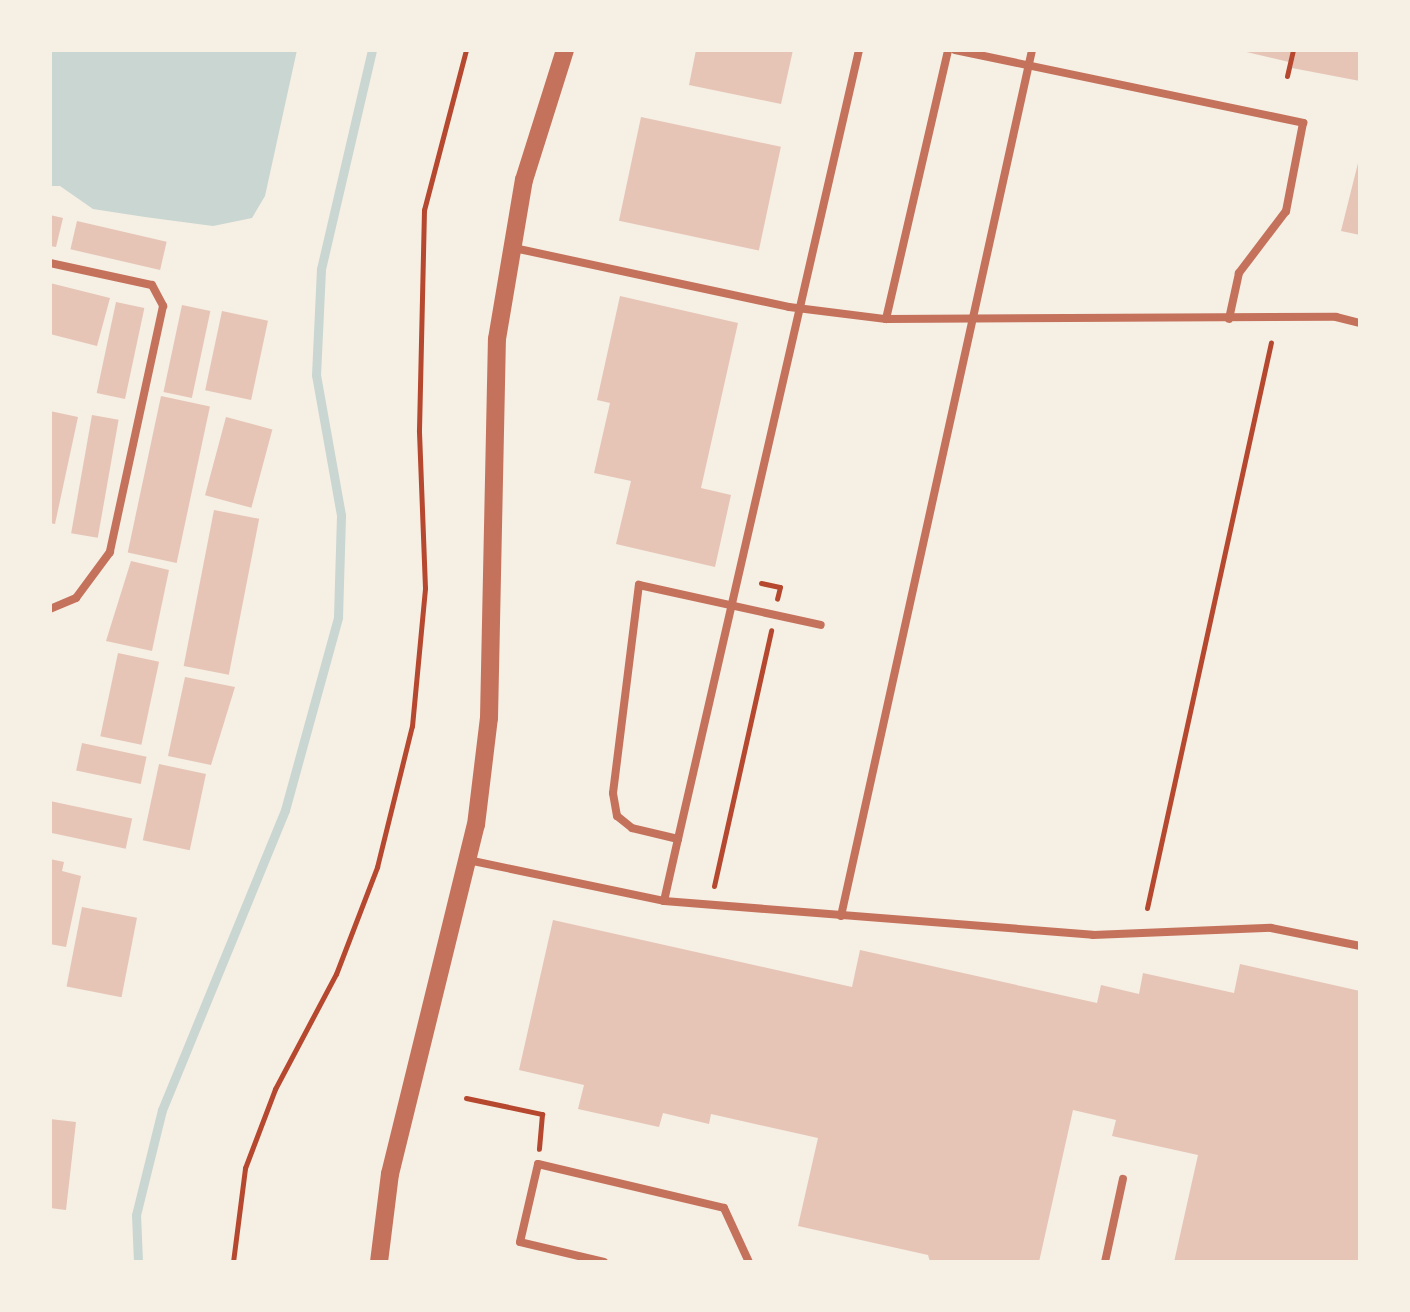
<!DOCTYPE html>
<style>
body{margin:0}
#map{position:relative;width:1410px;height:1312px;overflow:hidden;background:#f6efe4;font-family:Arial,sans-serif}
div>[style]{position:absolute}
.water>*{inset:0;background:#c9d6d2}
.stream>*{height:9px;margin:-4.5px;padding:0 4.5px;transform-origin:4.5px;border-radius:4.5px;background:#c9d6d2}
.building>*{inset:0;background:#e6c5b7;transform-origin:0 0}
.path>*{height:5px;margin:-2.5px;padding:0 2.5px;transform-origin:2.5px;border-radius:2.5px;background:#b5482f}
.service>*{height:8px;margin:-4px;padding:0 4px;transform-origin:4px;border-radius:4px;background:#c5725c}
.tertiary>*{height:18px;margin:-9px;padding:0 9px;transform-origin:9px;border-radius:9px;background:#c5725c}
span{translate:-50% -50%;white-space:nowrap;text-align:center;line-height:1.15;-webkit-text-stroke:8px #f6efe4;paint-order:stroke}
.frame{position:absolute;inset:0;border:52px solid #f6efe4;pointer-events:none}
</style>
<div id="map">
<div class="water">
<div style="clip-path:polygon(50px 50px,297px 50px,265px 196px,252px 218px,213px 226px,145px 217px,93px 209px,60px 186px,50px 186px)"></div>
</div>
<div class="stream">
<div style="left:138px;top:1262px;width:47px;rotate:-92.4deg"></div>
<div style="left:136px;top:1215px;width:108px;rotate:-76.1deg"></div>
<div style="left:162px;top:1110px;width:324px;rotate:-67.7deg"></div>
<div style="left:285px;top:810px;width:200px;rotate:-74.6deg"></div>
<div style="left:338px;top:617px;width:102px;rotate:-88.3deg"></div>
<div style="left:341px;top:515px;width:142px;rotate:-100.1deg"></div>
<div style="left:316px;top:375px;width:106px;rotate:-87.3deg"></div>
<div style="left:321px;top:269px;width:225px;rotate:-76.9deg"></div>
</div>
<div class="building">
<div style="clip-path:polygon(696px 50px,793px 50px,781px 104px,689px 85px)"></div>
<div style="clip-path:polygon(1238px 50px,1292px 50px,1289px 62px)"></div>
<div style="clip-path:polygon(1296px 50px,1360px 50px,1360px 81px,1292px 68px)"></div>
<div style="left:641px;top:117px;width:143px;height:106px;rotate:12deg"></div>
<div style="clip-path:polygon(1360px 155px,1360px 235px,1341px 231px)"></div>
<div style="clip-path:polygon(50px 215px,63px 218px,56px 247px,50px 246px)"></div>
<div style="left:77px;top:221px;width:92px;height:29px;rotate:13deg"></div>
<div style="clip-path:polygon(50px 283px,110px 298px,97px 346px,50px 334px)"></div>
<div style="clip-path:polygon(620px 296px,738px 323px,701px 488px,731px 495px,715px 567px,616px 544px,631px 481px,594px 473px,610px 403px,597px 400px)"></div>
<div style="left:116px;top:302px;width:29px;height:93px;rotate:12deg"></div>
<div style="left:182px;top:305px;width:29px;height:89px;rotate:12deg"></div>
<div style="left:222px;top:311px;width:47px;height:81px;rotate:12deg"></div>
<div style="left:161px;top:396px;width:50px;height:160px;rotate:12deg"></div>
<div style="clip-path:polygon(50px 411px,78px 417px,55px 524px,50px 523px)"></div>
<div style="left:92px;top:415px;width:27px;height:120px;rotate:10deg"></div>
<div style="left:226px;top:417px;width:48px;height:81px;rotate:15deg"></div>
<div style="left:214px;top:510px;width:46px;height:159px;rotate:11deg"></div>
<div style="clip-path:polygon(131px 561px,169px 570px,152px 651px,106px 641px)"></div>
<div style="left:118px;top:653px;width:42px;height:85px;rotate:12deg"></div>
<div style="clip-path:polygon(185px 677px,235px 687px,211px 765px,168px 756px)"></div>
<div style="left:82px;top:743px;width:66px;height:28px;rotate:12deg"></div>
<div style="left:159px;top:764px;width:48px;height:78px;rotate:12deg"></div>
<div style="left:50px;top:801px;width:84px;height:31px;rotate:12deg"></div>
<div style="clip-path:polygon(50px 859px,64px 862px,62px 871px,81px 876px,66px 947px,50px 944px)"></div>
<div style="left:82px;top:907px;width:56px;height:81px;rotate:11deg"></div>
<div style="clip-path:polygon(553px 920px,852px 987px,860px 950px,1097px 1003px,1101px 985px,1139px 994px,1143px 973px,1234px 993px,1240px 964px,1360px 991px,1360px 1262px,1174px 1262px,1198px 1155px,1112px 1136px,1116px 1120px,1073px 1110px,1039px 1262px,930px 1262px,928px 1255px,798px 1226px,818px 1138px,711px 1114px,709px 1124px,663px 1113px,659px 1127px,578px 1109px,584px 1085px,519px 1070px)"></div>
<div style="clip-path:polygon(50px 1119px,76px 1122px,66px 1210px,50px 1208px)"></div>
</div>
<div class="path">
<div style="left:1287px;top:76px;width:27px;rotate:-77deg"></div>
<div style="left:761px;top:583px;width:19px;rotate:12deg"></div>
<div style="left:780px;top:587px;width:12px;rotate:104deg"></div>
<div style="left:714px;top:886px;width:262px;rotate:-77.4deg"></div>
<div style="left:1147px;top:908px;width:579px;rotate:-77.64deg"></div>
<div style="left:466px;top:1098px;width:78px;rotate:11.9deg"></div>
<div style="left:542px;top:1114px;width:35px;rotate:95deg"></div>
<div style="left:233px;top:1262px;width:95px;rotate:-82.7deg"></div>
<div style="left:245px;top:1168px;width:85px;rotate:-69.2deg"></div>
<div style="left:275px;top:1089px;width:130px;rotate:-62.1deg"></div>
<div style="left:336px;top:974px;width:115px;rotate:-69deg"></div>
<div style="left:377px;top:867px;width:145px;rotate:-76.1deg"></div>
<div style="left:412px;top:726px;width:139px;rotate:-84.6deg"></div>
<div style="left:425px;top:588px;width:158px;rotate:-92.2deg"></div>
<div style="left:419px;top:430px;width:220px;rotate:-88.7deg"></div>
<div style="left:424px;top:210px;width:165px;rotate:-75.3deg"></div>
</div>
<div class="service">
<div style="left:955px;top:50px;width:356px;rotate:11.8deg"></div>
<div style="left:1303px;top:123px;width:90px;rotate:100.9deg"></div>
<div style="left:1286px;top:211px;width:78px;rotate:127.2deg"></div>
<div style="left:1239px;top:273px;width:47px;rotate:102.3deg"></div>
<div style="left:514px;top:248px;width:281px;rotate:12.1deg"></div>
<div style="left:789px;top:307px;width:98px;rotate:7.1deg"></div>
<div style="left:886px;top:319px;width:450px;rotate:-0.3deg"></div>
<div style="left:1336px;top:317px;width:25px;rotate:14deg"></div>
<div style="left:50px;top:263px;width:104px;rotate:12.2deg"></div>
<div style="left:152px;top:285px;width:24px;rotate:62deg"></div>
<div style="left:163px;top:306px;width:252px;rotate:102.2deg"></div>
<div style="left:110px;top:552px;width:57px;rotate:126.5deg"></div>
<div style="left:76px;top:598px;width:28px;rotate:157deg"></div>
<div style="left:886px;top:319px;width:276px;rotate:-77deg"></div>
<div style="left:678px;top:839px;width:809px;rotate:-77.08deg"></div>
<div style="left:468px;top:860px;width:200px;rotate:11.8deg"></div>
<div style="left:664px;top:901px;width:430px;rotate:4.5deg"></div>
<div style="left:1093px;top:935px;width:178px;rotate:-2.3deg"></div>
<div style="left:1271px;top:928px;width:91px;rotate:11.4deg"></div>
<div style="left:664px;top:901px;width:64px;rotate:-77.3deg"></div>
<div style="left:678px;top:839px;width:47px;rotate:-166.6deg"></div>
<div style="left:632px;top:828px;width:19px;rotate:-141deg"></div>
<div style="left:617px;top:816px;width:23px;rotate:-100deg"></div>
<div style="left:613px;top:793px;width:210px;rotate:-82.9deg"></div>
<div style="left:639px;top:585px;width:186px;rotate:12.4deg"></div>
<div style="left:841px;top:916px;width:887px;rotate:-77.56deg"></div>
<div style="left:604px;top:1262px;width:86px;rotate:-166.6deg"></div>
<div style="left:520px;top:1242px;width:80px;rotate:-77deg"></div>
<div style="left:538px;top:1164px;width:191px;rotate:13.3deg"></div>
<div style="left:724px;top:1208px;width:60px;rotate:65.2deg"></div>
<div style="left:1105px;top:1262px;width:85px;rotate:-77.8deg"></div>
</div>
<div class="tertiary">
<div style="left:379px;top:1262px;width:89px;rotate:-82.9deg"></div>
<div style="left:390px;top:1174px;width:359px;rotate:-76.2deg"></div>
<div style="left:476px;top:825px;width:108px;rotate:-83.1deg"></div>
<div style="left:489px;top:718px;width:379px;rotate:-88.8deg"></div>
<div style="left:497px;top:339px;width:161px;rotate:-80.4deg"></div>
<div style="left:524px;top:180px;width:136px;rotate:-72.5deg"></div>
</div>
<div class="frame"></div>
</div>
